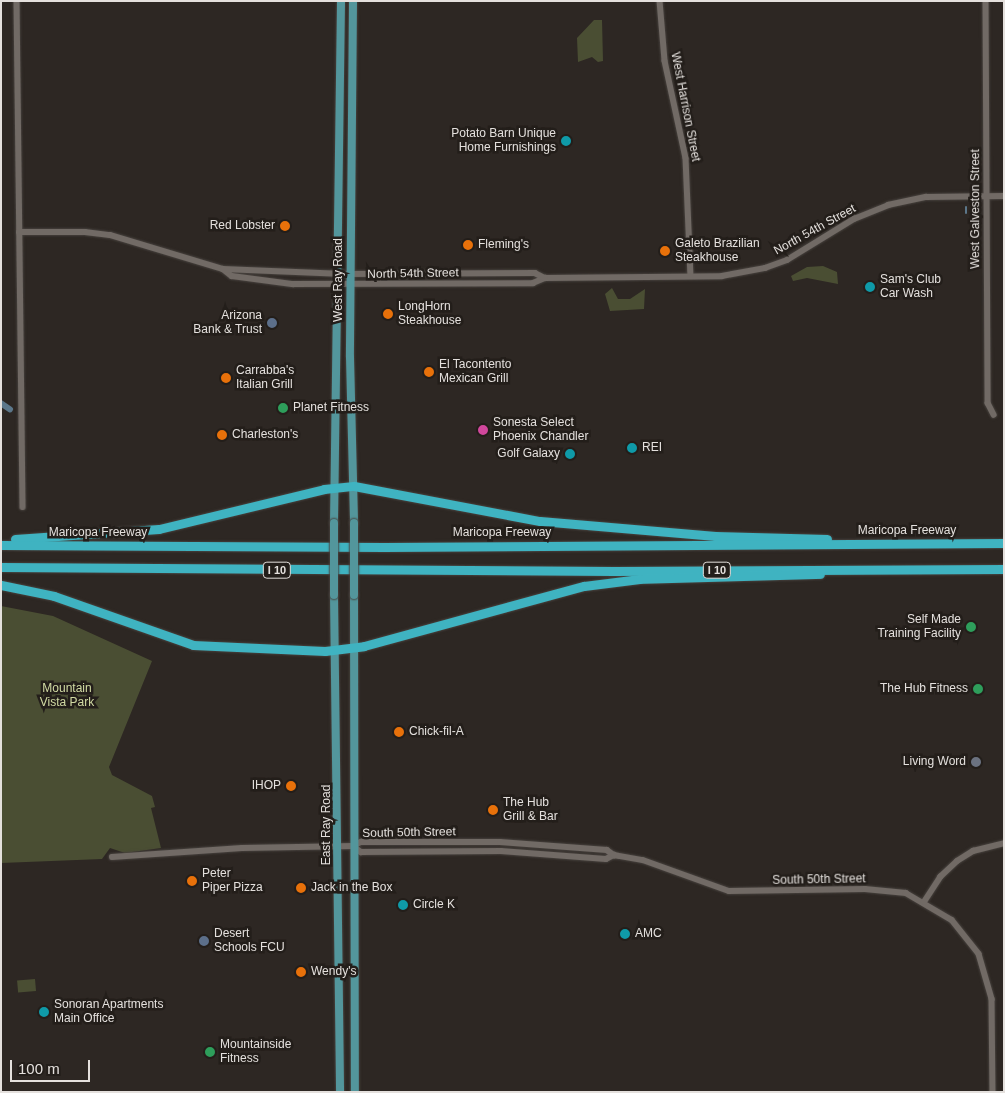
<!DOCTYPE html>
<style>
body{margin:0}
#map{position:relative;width:1005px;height:1093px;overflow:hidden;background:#2d2723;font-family:Arial,sans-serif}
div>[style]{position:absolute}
.green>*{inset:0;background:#4a4e33;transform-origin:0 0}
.stream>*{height:2px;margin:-1px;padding:0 1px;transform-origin:1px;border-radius:1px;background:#5c778a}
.canal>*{height:5.5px;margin:-2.75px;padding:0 2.75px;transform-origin:2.75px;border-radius:2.75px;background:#5c778a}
.roads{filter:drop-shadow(0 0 1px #47423e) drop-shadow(0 0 1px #47423e)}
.minor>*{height:5.5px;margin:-2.75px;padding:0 2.75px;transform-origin:2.75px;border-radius:2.75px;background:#716a65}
.major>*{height:8px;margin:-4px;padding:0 4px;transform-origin:4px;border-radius:4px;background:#53969c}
.highway>*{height:9px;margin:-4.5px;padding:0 4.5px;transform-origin:4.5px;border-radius:4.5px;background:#3fb3c1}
.bridges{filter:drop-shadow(0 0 1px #47423e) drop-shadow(0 0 1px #47423e)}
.major-bridge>*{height:8px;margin:-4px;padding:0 4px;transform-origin:4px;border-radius:4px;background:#53969c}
.dots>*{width:14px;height:14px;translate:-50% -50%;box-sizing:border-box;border:2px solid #231e1a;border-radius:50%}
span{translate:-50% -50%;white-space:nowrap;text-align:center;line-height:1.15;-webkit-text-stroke:5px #231e1a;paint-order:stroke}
.shield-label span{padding:1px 4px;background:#231e1a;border:1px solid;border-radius:4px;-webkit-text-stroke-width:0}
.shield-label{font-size:11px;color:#e4e0dd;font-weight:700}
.street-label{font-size:12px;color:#e4e0dd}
.poi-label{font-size:12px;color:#e4e0dd}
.right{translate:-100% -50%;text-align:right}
.left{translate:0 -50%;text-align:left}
.park-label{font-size:12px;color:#d1daa3}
.frame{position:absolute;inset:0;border:2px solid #e4e0dd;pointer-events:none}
.scale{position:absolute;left:10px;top:1060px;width:80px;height:22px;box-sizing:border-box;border:2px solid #e4e0dd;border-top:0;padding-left:6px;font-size:15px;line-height:18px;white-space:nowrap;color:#e4e0dd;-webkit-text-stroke:4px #231e1a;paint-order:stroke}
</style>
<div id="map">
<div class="green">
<div style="clip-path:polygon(594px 20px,602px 20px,603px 61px,598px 62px,592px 57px,578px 62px,577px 38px)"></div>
<div style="clip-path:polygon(823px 266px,837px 272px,838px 284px,807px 278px,793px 281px,791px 276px,807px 267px)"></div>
<div style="clip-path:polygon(612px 288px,618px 299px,630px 299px,645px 289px,644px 309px,610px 311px,605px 294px)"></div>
<div style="clip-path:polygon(1px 606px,53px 616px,152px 661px,109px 767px,112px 775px,152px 796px,155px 807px,151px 808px,161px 848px,125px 853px,110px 848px,102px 859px,1px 863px)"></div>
<div style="left:35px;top:979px;width:12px;height:18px;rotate:85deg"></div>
</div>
<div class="stream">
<div style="left:966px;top:207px;width:6px;rotate:90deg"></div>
</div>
<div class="canal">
<div style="left:1px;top:403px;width:11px;rotate:34deg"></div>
</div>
<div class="roads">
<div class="minor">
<div style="left:17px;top:1px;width:506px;rotate:89.32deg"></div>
<div style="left:660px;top:1px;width:60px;rotate:85.2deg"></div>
<div style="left:665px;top:61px;width:99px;rotate:77.8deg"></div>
<div style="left:686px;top:158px;width:118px;rotate:87.6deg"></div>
<div style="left:986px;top:1px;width:402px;rotate:89.7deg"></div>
<div style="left:988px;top:403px;width:13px;rotate:63deg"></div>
<div style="left:19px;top:232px;width:66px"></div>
<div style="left:85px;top:232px;width:25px;rotate:7deg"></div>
<div style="left:110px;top:235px;width:118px;rotate:16.7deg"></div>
<div style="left:223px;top:269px;width:11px;rotate:38deg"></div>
<div style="left:232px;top:276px;width:62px;rotate:7.5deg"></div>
<div style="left:293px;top:284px;width:240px;rotate:-0.2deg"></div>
<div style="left:533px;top:283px;width:13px;rotate:-23deg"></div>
<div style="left:545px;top:278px;width:177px;rotate:-0.6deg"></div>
<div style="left:722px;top:276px;width:44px;rotate:-10.5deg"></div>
<div style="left:765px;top:268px;width:23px;rotate:-20deg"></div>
<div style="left:787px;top:260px;width:79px;rotate:-31.5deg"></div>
<div style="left:854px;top:219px;width:37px;rotate:-22deg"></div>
<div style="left:888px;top:205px;width:39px;rotate:-12deg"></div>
<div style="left:926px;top:197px;width:78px;rotate:-0.7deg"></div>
<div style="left:223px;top:269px;width:121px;rotate:2.4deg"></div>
<div style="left:344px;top:274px;width:191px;rotate:-0.3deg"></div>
<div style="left:535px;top:273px;width:11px;rotate:27deg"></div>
<div style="left:353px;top:846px;width:10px;rotate:37deg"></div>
<div style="left:361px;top:852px;width:140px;rotate:-0.4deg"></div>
<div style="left:501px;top:851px;width:105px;rotate:4.4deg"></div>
<div style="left:606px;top:859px;width:9px;rotate:-27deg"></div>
<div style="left:112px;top:857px;width:130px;rotate:-4deg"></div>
<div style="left:242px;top:848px;width:111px;rotate:-1deg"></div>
<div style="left:353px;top:846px;width:9px;rotate:-27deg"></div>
<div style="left:361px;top:842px;width:139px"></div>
<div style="left:500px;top:842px;width:107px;rotate:4.3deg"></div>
<div style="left:607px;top:850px;width:9px;rotate:36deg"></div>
<div style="left:614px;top:855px;width:29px;rotate:10deg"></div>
<div style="left:643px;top:860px;width:91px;rotate:19.8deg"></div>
<div style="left:729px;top:891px;width:136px;rotate:-0.8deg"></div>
<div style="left:865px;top:889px;width:41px;rotate:5.6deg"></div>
<div style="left:906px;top:893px;width:53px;rotate:30.4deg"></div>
<div style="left:952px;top:920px;width:43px;rotate:51.5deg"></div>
<div style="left:979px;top:954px;width:47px;rotate:73.9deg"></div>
<div style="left:992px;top:999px;width:93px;rotate:89.4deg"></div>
<div style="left:924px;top:902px;width:30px;rotate:-57deg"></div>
<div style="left:940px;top:877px;width:23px;rotate:-43deg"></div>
<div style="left:957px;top:861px;width:19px;rotate:-32deg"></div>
<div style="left:973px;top:851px;width:32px;rotate:-14deg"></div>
</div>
<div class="major">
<div style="left:353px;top:1px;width:356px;rotate:90.5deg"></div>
<div style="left:350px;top:357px;width:166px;rotate:88.6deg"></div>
<div style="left:334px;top:523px;width:522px;rotate:-89.23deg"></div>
<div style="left:334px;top:595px;width:497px;rotate:89.3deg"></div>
<div style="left:354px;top:595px;width:497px;rotate:89.9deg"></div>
</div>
<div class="highway">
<div style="left:15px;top:539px;width:144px;rotate:-4deg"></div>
<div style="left:159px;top:529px;width:170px;rotate:-13.6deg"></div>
<div style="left:324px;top:489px;width:30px;rotate:-6deg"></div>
<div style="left:354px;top:486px;width:189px;rotate:10.7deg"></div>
<div style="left:540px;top:521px;width:176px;rotate:4.9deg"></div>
<div style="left:715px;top:536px;width:112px;rotate:1.5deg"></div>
<div style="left:1px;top:545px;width:383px;rotate:0.3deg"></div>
<div style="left:384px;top:547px;width:620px;rotate:-0.37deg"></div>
<div style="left:1px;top:567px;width:613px;rotate:0.37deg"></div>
<div style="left:614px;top:571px;width:390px;rotate:-0.3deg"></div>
<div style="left:1px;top:585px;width:54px;rotate:11.7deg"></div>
<div style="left:54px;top:596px;width:147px;rotate:19.4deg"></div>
<div style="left:193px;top:645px;width:132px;rotate:2.6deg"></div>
<div style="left:325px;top:651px;width:39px;rotate:-7deg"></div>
<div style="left:364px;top:646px;width:228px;rotate:-15.3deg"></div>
<div style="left:584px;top:586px;width:56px;rotate:-7.1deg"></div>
<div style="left:640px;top:579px;width:180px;rotate:-1.6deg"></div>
</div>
</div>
<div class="bridges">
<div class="major-bridge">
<div style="left:334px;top:523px;width:72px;rotate:90deg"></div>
<div style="left:354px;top:523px;width:72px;rotate:90deg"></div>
</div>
</div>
<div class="dots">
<div style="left:566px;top:141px;background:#0f9aa8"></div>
<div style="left:285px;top:226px;background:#e8710a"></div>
<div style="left:468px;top:245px;background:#e8710a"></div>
<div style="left:665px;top:251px;background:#e8710a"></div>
<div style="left:870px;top:287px;background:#0f9aa8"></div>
<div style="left:388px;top:314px;background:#e8710a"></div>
<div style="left:272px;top:323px;background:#5c6f8a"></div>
<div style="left:429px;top:372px;background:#e8710a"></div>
<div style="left:226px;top:378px;background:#e8710a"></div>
<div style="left:283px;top:408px;background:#2e9e5b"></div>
<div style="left:483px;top:430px;background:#d1479c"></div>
<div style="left:222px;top:435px;background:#e8710a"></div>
<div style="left:632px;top:448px;background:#0f9aa8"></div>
<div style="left:570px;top:454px;background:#0f9aa8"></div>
<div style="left:971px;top:627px;background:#2e9e5b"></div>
<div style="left:978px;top:689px;background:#2e9e5b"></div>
<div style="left:399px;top:732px;background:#e8710a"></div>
<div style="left:976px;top:762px;background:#6b7280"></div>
<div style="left:291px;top:786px;background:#e8710a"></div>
<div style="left:493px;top:810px;background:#e8710a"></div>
<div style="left:192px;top:881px;background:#e8710a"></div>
<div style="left:301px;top:888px;background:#e8710a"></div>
<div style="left:403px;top:905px;background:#0f9aa8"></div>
<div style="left:625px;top:934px;background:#0f9aa8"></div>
<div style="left:204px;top:941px;background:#5c6f8a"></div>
<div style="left:301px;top:972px;background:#e8710a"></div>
<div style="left:44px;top:1012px;background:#0f9aa8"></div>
<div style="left:210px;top:1052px;background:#2e9e5b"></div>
</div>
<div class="shield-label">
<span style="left:277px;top:570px">I 10</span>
<span style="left:717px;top:570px">I 10</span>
</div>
<div class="street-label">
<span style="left:685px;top:107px;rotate:79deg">West Harrison Street</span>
<span style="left:976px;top:209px;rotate:-90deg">West Galveston Street</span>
<span style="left:815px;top:230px;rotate:-29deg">North 54th Street</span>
<span style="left:413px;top:274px;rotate:-1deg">North 54th Street</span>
<span style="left:339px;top:280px;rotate:-90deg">West Ray Road</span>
<span style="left:907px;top:531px">Maricopa Freeway</span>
<span style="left:98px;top:533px">Maricopa Freeway</span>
<span style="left:502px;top:533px">Maricopa Freeway</span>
<span style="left:327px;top:825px;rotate:-90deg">East Ray Road</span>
<span style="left:409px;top:833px;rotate:-1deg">South 50th Street</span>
<span style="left:819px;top:880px;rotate:-1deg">South 50th Street</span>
</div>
<div class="poi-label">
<span class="right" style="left:556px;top:141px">Potato Barn Unique<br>Home Furnishings</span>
<span class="right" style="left:275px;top:226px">Red Lobster</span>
<span class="left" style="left:675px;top:251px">Galeto Brazilian<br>Steakhouse</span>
<span class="left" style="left:478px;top:245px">Fleming's</span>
<span class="left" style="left:880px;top:287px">Sam's Club<br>Car Wash</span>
<span class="left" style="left:398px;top:314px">LongHorn<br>Steakhouse</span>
<span class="right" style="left:262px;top:323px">Arizona<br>Bank &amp; Trust</span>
<span class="left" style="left:439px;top:372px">El Tacontento<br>Mexican Grill</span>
<span class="left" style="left:236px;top:378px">Carrabba's<br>Italian Grill</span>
<span class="left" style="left:293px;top:408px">Planet Fitness</span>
<span class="left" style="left:493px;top:430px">Sonesta Select<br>Phoenix Chandler</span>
<span class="left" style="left:232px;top:435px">Charleston's</span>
<span class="left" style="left:642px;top:448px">REI</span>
<span class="right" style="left:560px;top:454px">Golf Galaxy</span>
<span class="right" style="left:961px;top:627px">Self Made<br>Training Facility</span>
<span class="right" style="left:968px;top:689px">The Hub Fitness</span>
<span class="left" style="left:409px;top:732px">Chick-fil-A</span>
<span class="right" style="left:966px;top:762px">Living Word</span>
<span class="right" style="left:281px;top:786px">IHOP</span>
<span class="left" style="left:503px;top:810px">The Hub<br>Grill &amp; Bar</span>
<span class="left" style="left:202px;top:881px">Peter<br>Piper Pizza</span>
<span class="left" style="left:311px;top:888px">Jack in the Box</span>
<span class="left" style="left:413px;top:905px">Circle K</span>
<span class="left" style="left:214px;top:941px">Desert<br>Schools FCU</span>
<span class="left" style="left:635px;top:934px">AMC</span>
<span class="left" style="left:311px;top:972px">Wendy's</span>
<span class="left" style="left:54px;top:1012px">Sonoran Apartments<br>Main Office</span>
<span class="left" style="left:220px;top:1052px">Mountainside<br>Fitness</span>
</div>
<div class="park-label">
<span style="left:67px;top:696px">Mountain<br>Vista Park</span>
</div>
<div class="frame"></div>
<div class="scale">100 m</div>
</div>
